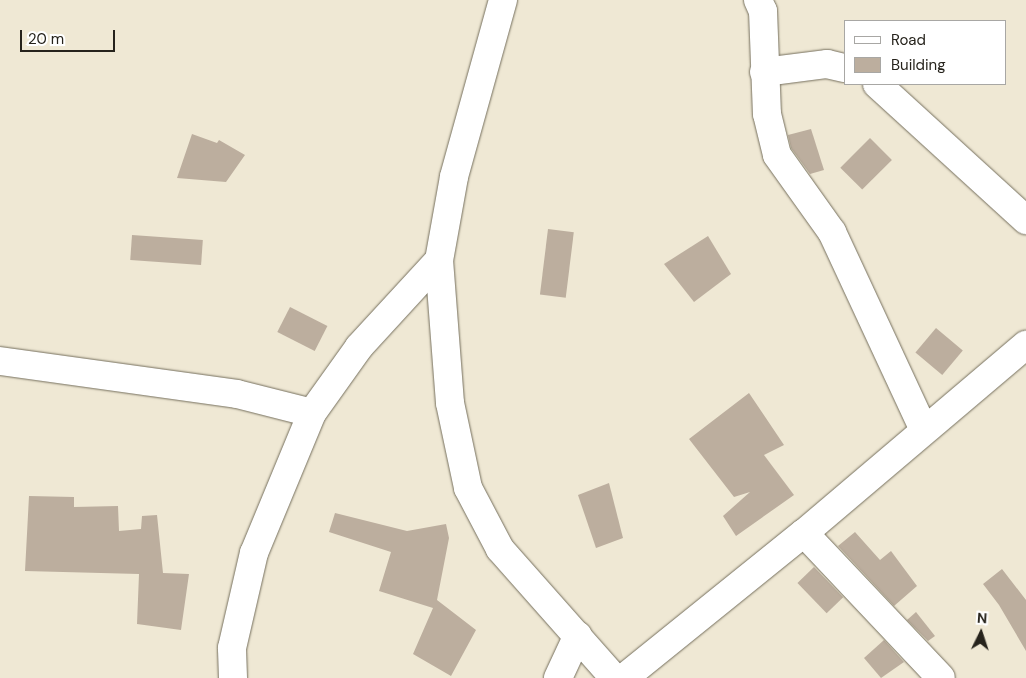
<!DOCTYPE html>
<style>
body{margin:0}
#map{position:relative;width:1026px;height:678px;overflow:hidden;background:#efe8d4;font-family:"DM Sans",sans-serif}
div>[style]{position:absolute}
.building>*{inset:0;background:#bcae9e;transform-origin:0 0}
.roads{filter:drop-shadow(0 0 1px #756f5d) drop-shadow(0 0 1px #756f5d)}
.street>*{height:28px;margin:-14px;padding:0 14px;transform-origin:14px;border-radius:14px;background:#fff}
span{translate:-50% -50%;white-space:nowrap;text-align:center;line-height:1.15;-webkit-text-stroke:4px #fff;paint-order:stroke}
.legend{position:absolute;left:844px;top:20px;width:162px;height:65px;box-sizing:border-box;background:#fff;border:1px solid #a8a7a4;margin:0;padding:6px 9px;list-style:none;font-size:15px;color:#26231c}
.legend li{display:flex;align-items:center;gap:10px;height:25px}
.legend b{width:25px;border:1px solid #a8a7a4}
.north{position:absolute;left:956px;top:608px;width:50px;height:50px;-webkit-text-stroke:4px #fff;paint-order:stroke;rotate:4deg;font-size:14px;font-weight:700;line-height:20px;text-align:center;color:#26231c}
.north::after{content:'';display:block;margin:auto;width:18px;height:22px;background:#26231c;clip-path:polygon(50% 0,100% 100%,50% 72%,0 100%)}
.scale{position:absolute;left:20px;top:30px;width:95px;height:22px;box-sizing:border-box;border:2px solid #26231c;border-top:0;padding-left:6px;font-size:15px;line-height:18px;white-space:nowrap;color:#26231c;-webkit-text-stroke:4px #fff;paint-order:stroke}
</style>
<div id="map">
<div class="building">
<div style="clip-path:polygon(811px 129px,824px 170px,810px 174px,791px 148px,788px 135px)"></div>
<div style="clip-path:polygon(192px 134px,217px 143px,219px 140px,245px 155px,226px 182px,177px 178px)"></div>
<div style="left:870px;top:138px;width:31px;height:42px;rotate:45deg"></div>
<div style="left:548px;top:229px;width:26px;height:66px;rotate:7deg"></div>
<div style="left:132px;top:235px;width:71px;height:25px;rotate:4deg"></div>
<div style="clip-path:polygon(708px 236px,731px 274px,694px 302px,664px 264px)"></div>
<div style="left:290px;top:307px;width:42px;height:28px;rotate:27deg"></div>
<div style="left:936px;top:328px;width:35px;height:32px;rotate:40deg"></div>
<div style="clip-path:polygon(749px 393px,784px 445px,764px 455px,794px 495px,736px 536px,723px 516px,750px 492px,734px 497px,689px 439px)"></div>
<div style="clip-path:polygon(609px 483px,623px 538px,596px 548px,578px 495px)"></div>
<div style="clip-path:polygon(29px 496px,74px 497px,74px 507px,118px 506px,119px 531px,141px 529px,142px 516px,157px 515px,163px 573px,189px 574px,181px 630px,137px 624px,139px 574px,25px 571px)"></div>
<div style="clip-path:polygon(335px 513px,407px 531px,446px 524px,449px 538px,437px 600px,476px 630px,451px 676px,413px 654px,433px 608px,379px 591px,391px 552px,329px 532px)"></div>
<div style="clip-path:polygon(855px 532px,880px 560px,891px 551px,917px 586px,894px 606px,838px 546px)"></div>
<div style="left:814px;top:567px;width:42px;height:23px;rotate:46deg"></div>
<div style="clip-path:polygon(1002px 569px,1026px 600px,1026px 651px,999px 605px,983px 584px)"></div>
<div style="clip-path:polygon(916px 612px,935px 636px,928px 641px,907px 620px)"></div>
<div style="clip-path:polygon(884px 640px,904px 662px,881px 678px,864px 658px)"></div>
</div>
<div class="roads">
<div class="street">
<div style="left:503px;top:0;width:184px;rotate:105.5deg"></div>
<div style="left:454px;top:177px;width:84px;rotate:100.2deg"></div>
<div style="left:439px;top:260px;width:143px;rotate:85.6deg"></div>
<div style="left:450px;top:403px;width:87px;rotate:78deg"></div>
<div style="left:468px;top:488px;width:69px;rotate:62.3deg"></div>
<div style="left:500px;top:549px;width:172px;rotate:48.5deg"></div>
<div style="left:758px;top:0;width:12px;rotate:66deg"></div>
<div style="left:763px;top:11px;width:103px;rotate:87.8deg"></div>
<div style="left:767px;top:114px;width:42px;rotate:76.3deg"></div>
<div style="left:777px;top:155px;width:95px;rotate:54.5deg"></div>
<div style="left:832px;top:232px;width:218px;rotate:65.1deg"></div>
<div style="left:764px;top:72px;width:64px;rotate:-7.2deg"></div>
<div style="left:827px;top:64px;width:18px;rotate:13deg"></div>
<div style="left:877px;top:84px;width:202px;rotate:42.4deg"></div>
<div style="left:0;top:361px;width:239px;rotate:7.9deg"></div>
<div style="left:237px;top:394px;width:77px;rotate:14.2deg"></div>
<div style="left:804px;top:533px;width:199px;rotate:46.6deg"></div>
<div style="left:233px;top:678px;width:30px;rotate:-92deg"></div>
<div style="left:232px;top:648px;width:98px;rotate:-77deg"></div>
<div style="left:254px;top:553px;width:152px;rotate:-67.5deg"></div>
<div style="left:312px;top:413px;width:81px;rotate:-54.5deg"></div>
<div style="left:359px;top:347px;width:118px;rotate:-47.4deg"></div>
<div style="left:558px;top:678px;width:47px;rotate:-65.1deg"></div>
<div style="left:624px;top:678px;width:231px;rotate:-38.9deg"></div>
<div style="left:804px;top:533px;width:291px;rotate:-40.3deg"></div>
</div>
</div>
<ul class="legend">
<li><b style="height:6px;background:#fff"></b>Road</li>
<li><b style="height:14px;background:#bcae9e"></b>Building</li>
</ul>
<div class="north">N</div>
<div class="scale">20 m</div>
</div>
